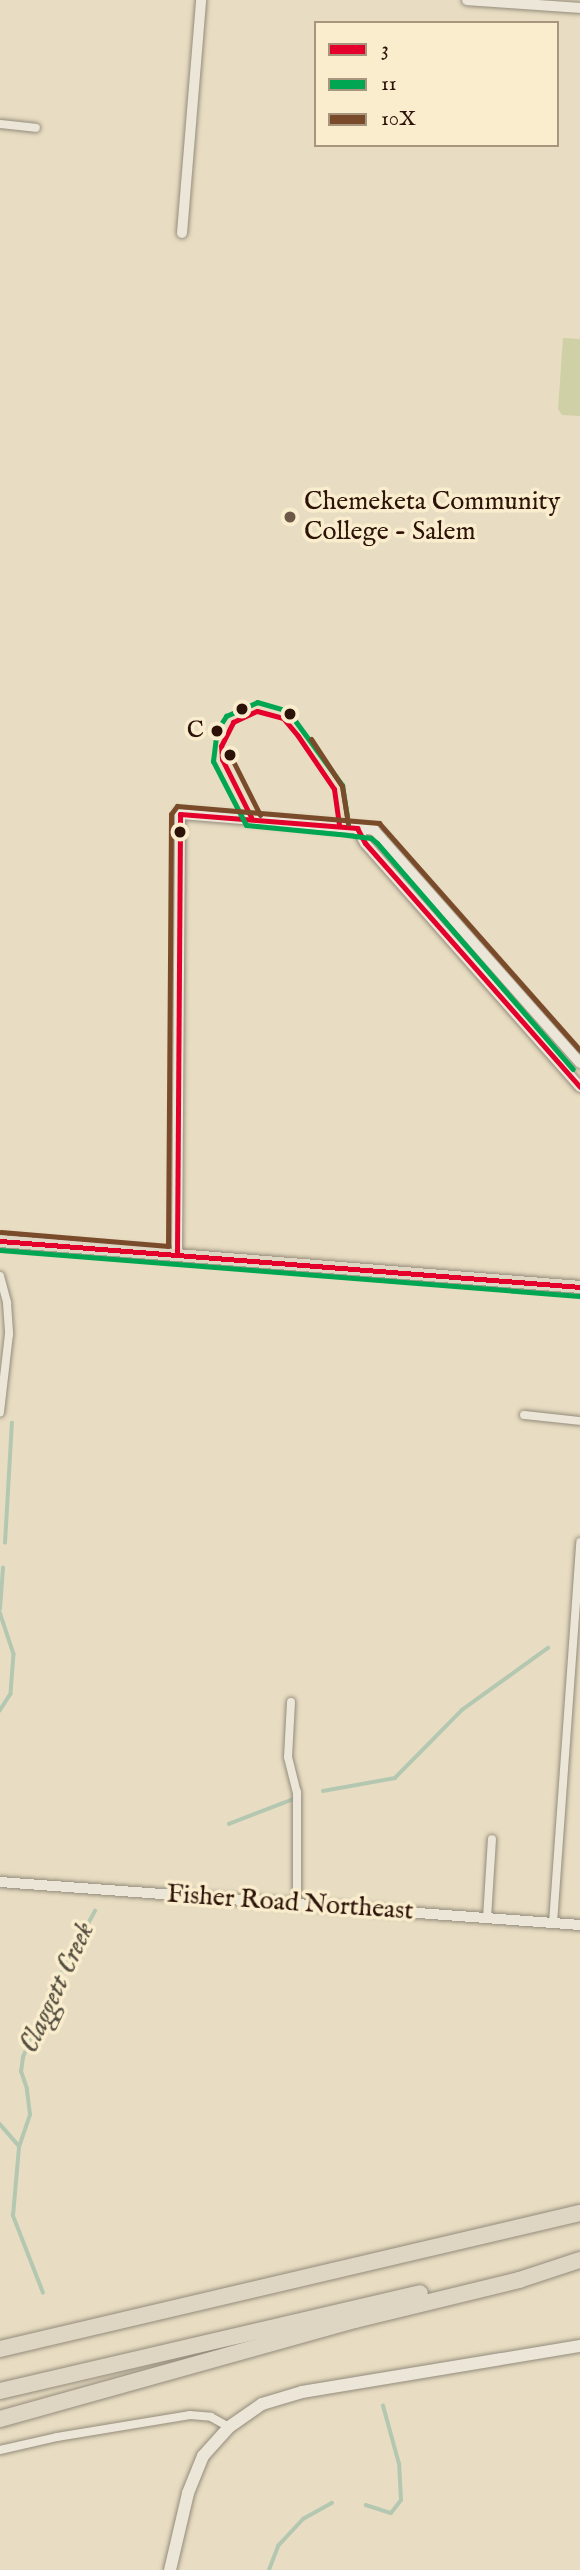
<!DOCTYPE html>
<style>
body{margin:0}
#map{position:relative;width:580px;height:2570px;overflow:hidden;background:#e8ddc2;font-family:"IM FELL English",serif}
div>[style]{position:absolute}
.green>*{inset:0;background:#cfd0a5}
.stream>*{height:3.5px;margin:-1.75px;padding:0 1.75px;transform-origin:1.75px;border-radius:1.75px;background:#b4c8b1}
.roads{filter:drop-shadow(0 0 2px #948b7b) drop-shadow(0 0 2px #948b7b)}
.minor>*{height:8px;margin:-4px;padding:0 4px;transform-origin:4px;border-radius:4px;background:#ebe6d8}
.tertiary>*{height:10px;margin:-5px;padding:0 5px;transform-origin:5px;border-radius:5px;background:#ebe6d8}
.secondary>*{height:12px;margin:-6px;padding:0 6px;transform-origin:6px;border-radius:6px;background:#ebe6d8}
.primary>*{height:12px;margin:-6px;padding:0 6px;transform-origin:6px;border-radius:6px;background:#ded5c3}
.motorway>*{height:16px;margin:-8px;padding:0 8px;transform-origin:8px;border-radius:8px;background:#ded5c3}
.bus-1>*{height:5px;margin:-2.5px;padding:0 2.5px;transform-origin:2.5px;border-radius:2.5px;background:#e4002b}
.bus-2>*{height:5px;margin:-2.5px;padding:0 2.5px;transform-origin:2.5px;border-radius:2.5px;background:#00a651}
.bus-3>*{height:5px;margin:-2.5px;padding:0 2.5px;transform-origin:2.5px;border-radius:2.5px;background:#7a4b2a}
.dots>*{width:19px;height:19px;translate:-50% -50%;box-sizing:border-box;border:4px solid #faedcd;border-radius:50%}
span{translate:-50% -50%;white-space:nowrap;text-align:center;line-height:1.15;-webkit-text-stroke:7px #faedcd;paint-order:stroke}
.bus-label{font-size:24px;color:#2c1208}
.right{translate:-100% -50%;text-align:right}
.poi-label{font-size:26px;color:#2c1208}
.left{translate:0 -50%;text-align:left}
.street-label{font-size:26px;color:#2c1208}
.water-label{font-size:28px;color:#544f41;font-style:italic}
.legend{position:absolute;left:314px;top:21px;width:245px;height:126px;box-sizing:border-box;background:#faedcd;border:2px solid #a8957e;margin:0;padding:9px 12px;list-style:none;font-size:21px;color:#2c1208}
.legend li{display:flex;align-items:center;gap:14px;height:35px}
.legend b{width:35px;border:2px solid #a8957e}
</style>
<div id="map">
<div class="green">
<div style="clip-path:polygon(563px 338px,580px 339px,580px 416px,562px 415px,558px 409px)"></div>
</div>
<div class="stream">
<div style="left:5px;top:1543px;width:120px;rotate:-86.7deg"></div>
<div style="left:0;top:1609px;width:41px;rotate:-85.8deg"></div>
<div style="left:0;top:1612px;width:44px;rotate:71.6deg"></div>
<div style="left:14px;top:1654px;width:40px;rotate:94.3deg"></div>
<div style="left:11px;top:1694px;width:20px;rotate:123deg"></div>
<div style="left:323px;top:1791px;width:73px;rotate:-10.2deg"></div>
<div style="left:395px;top:1778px;width:95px;rotate:-45.4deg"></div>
<div style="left:462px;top:1710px;width:106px;rotate:-35.8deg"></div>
<div style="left:229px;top:1824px;width:72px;rotate:-21.2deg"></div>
<div style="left:0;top:2124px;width:29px;rotate:49deg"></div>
<div style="left:43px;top:2293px;width:83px;rotate:-111.3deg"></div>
<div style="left:13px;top:2216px;width:69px;rotate:-85deg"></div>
<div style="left:19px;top:2147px;width:34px;rotate:-71deg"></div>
<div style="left:30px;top:2115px;width:26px;rotate:-97deg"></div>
<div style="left:27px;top:2089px;width:18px;rotate:-109deg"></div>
<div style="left:21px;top:2072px;width:15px;rotate:-82deg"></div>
<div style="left:23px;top:2057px;width:90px;rotate:-65.7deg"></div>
<div style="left:60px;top:1975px;width:73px;rotate:-61.3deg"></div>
<div style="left:366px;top:2505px;width:26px;rotate:18deg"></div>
<div style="left:391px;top:2513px;width:16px;rotate:-52deg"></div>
<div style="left:401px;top:2500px;width:36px;rotate:-93deg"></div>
<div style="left:399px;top:2464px;width:60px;rotate:-105.4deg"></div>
<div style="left:269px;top:2570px;width:26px;rotate:-69deg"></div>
<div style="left:278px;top:2546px;width:37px;rotate:-47deg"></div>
<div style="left:303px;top:2519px;width:33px;rotate:-29deg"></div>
</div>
<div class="roads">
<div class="minor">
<div style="left:0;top:124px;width:36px;rotate:6deg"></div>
<div style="left:0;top:1276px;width:28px;rotate:75deg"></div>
<div style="left:7px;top:1303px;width:31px;rotate:86deg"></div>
<div style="left:9px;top:1334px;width:79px;rotate:96.6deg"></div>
<div style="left:524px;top:1415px;width:56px;rotate:6.1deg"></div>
<div style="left:291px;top:1702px;width:55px;rotate:93.1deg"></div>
<div style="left:288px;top:1757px;width:36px;rotate:76deg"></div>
<div style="left:297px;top:1792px;width:110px;rotate:90deg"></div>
<div style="left:487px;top:1918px;width:79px;rotate:-86.4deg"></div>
<div style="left:553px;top:1923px;width:382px;rotate:-85.9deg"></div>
<div style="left:0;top:2450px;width:58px;rotate:-12.8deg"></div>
<div style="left:57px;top:2437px;width:135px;rotate:-9.4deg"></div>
<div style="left:190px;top:2415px;width:21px;rotate:5deg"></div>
<div style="left:211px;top:2417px;width:21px;rotate:29deg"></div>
</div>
<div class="tertiary">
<div style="left:467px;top:0;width:113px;rotate:4deg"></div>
<div style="left:182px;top:233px;width:234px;rotate:-85.3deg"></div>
<div style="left:357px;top:828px;width:17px;rotate:62deg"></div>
<div style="left:365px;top:843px;width:325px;rotate:48.6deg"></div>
<div style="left:177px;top:1255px;width:441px;rotate:-89.6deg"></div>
<div style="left:180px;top:814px;width:195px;rotate:4.7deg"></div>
<div style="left:374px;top:830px;width:311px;rotate:48.5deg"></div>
<div style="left:0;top:1882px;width:582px;rotate:4.24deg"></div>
</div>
<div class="secondary">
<div style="left:170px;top:2570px;width:79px;rotate:-76.8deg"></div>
<div style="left:188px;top:2493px;width:40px;rotate:-68deg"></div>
<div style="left:203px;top:2456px;width:39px;rotate:-48deg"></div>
<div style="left:229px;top:2427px;width:40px;rotate:-34.9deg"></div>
<div style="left:262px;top:2404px;width:42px;rotate:-16.7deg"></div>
<div style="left:302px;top:2392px;width:282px;rotate:-9.4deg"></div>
</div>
<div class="primary">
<div style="left:0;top:1241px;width:582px;rotate:4.53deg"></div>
</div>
<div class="motorway">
<div style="left:0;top:2349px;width:596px;rotate:-13.2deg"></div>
<div style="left:0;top:2391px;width:431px;rotate:-13.1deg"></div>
<div style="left:0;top:2419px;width:369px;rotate:-15.6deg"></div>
<div style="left:355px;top:2320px;width:169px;rotate:-13.7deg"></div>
<div style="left:519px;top:2280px;width:64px;rotate:-18.2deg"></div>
</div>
</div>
<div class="bus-1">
<div style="left:252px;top:819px;width:67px;rotate:-116.6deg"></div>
<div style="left:222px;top:759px;width:13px;rotate:-94deg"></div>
<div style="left:221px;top:746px;width:27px;rotate:-63deg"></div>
<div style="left:233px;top:722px;width:26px;rotate:-25deg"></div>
<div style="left:257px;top:711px;width:27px;rotate:15deg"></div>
<div style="left:283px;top:718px;width:23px;rotate:50deg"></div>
<div style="left:298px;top:736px;width:64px;rotate:55.8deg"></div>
<div style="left:334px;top:789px;width:36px;rotate:82deg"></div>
<div style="left:0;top:1241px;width:582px;rotate:4.53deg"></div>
<div style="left:177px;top:1255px;width:441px;rotate:-89.6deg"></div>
<div style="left:180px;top:814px;width:178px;rotate:4.5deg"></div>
<div style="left:357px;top:828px;width:17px;rotate:62deg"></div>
<div style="left:365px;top:843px;width:325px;rotate:48.6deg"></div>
</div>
<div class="bus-2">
<div style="left:338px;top:834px;width:92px;rotate:-174.4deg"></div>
<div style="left:246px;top:825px;width:72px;rotate:-117.3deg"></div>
<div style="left:213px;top:761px;width:31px;rotate:-83deg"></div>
<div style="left:217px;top:730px;width:17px;rotate:-57deg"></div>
<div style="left:226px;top:716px;width:34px;rotate:-24deg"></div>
<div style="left:257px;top:702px;width:32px;rotate:16deg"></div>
<div style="left:288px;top:711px;width:92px;rotate:53.9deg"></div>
<div style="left:342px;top:785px;width:31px;rotate:81deg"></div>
<div style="left:339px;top:834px;width:32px;rotate:7deg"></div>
<div style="left:371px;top:838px;width:8px;rotate:40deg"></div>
<div style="left:377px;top:843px;width:299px;rotate:49.1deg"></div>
<div style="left:0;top:1250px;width:581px;rotate:4.54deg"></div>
</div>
<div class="bus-3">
<div style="left:311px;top:739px;width:56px;rotate:56.6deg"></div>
<div style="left:342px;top:786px;width:38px;rotate:81deg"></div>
<div style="left:230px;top:755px;width:67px;rotate:63.4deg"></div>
<div style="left:1px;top:1232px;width:168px;rotate:4.8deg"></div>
<div style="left:168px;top:1246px;width:432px;rotate:-89.6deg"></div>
<div style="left:171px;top:814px;width:10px;rotate:-53deg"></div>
<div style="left:177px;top:806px;width:203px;rotate:4.8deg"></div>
<div style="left:379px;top:823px;width:303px;rotate:48.5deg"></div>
</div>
<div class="dots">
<div style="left:290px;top:517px;background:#6e5949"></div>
<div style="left:242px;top:709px;background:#2c1208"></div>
<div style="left:290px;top:714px;background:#2c1208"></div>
<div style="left:217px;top:731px;background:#2c1208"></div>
<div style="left:230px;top:755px;background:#2c1208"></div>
<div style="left:180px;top:832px;background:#2c1208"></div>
</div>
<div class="bus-label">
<span class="right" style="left:204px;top:731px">C</span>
</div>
<div class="poi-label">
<span class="left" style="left:304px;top:517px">Chemeketa Community<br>College - Salem</span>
</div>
<div class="street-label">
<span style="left:290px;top:1903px;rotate:4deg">Fisher Road Northeast</span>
</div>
<div class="water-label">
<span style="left:58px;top:1988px;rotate:-65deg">Claggett Creek</span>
</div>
<ul class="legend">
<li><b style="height:9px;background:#e4002b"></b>3</li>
<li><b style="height:9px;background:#00a651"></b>11</li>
<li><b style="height:9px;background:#7a4b2a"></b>10X</li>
</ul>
</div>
